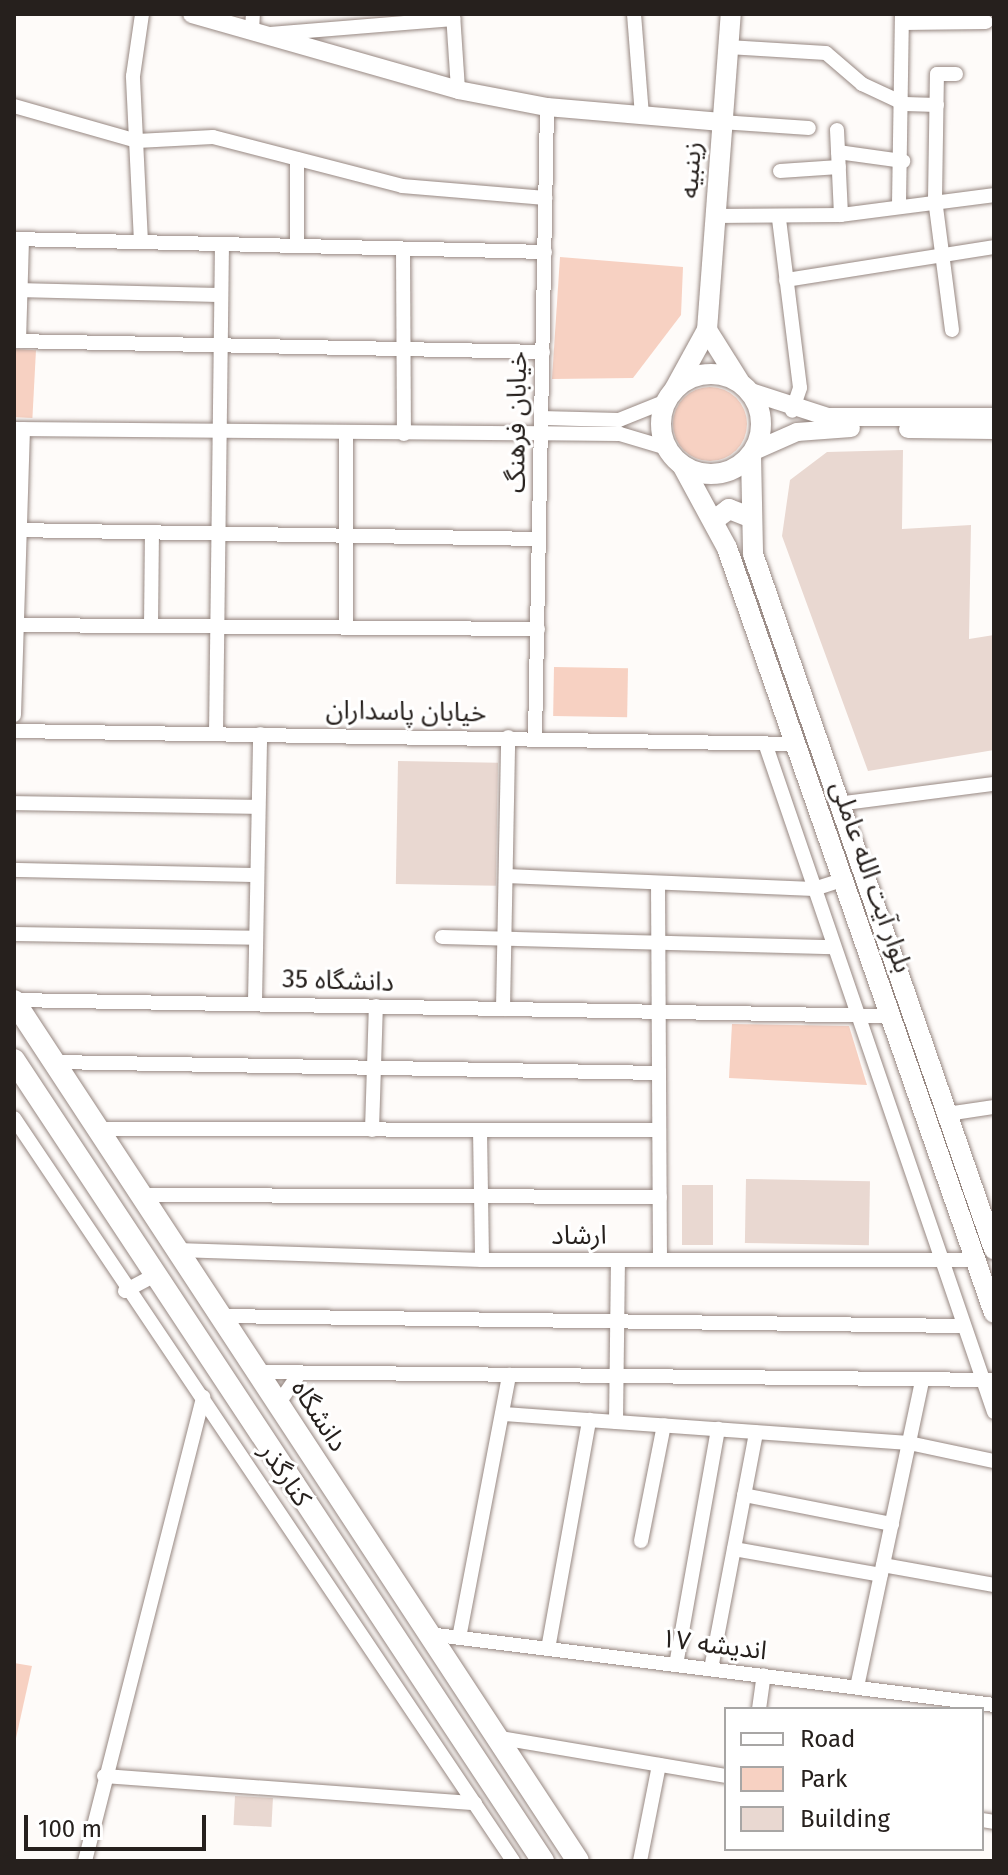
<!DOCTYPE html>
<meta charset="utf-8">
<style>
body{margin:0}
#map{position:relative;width:1008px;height:1875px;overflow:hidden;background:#fefbf9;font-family:"Fira Sans","Noto Sans Arabic",sans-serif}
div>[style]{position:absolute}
.green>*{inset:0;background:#f7d1c2;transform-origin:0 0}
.round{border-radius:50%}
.building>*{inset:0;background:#e9d8d1;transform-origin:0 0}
.roads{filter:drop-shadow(0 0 2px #978882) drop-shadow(0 0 2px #978882)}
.minor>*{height:14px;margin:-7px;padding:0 7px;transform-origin:7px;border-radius:7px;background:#fff}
.tertiary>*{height:18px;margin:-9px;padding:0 9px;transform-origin:9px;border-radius:9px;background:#fff}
.secondary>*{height:20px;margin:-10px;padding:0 10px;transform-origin:10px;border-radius:10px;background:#fff}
.secondary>.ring{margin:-10px;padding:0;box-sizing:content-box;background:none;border:20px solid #fff;border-radius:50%}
.primary>*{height:22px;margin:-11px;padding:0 11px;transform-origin:11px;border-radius:11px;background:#fff}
span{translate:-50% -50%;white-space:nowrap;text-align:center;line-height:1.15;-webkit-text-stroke:6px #fff;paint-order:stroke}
.street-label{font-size:26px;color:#26201d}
.frame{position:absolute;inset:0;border:16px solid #26201d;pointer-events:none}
.legend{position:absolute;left:724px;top:1707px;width:260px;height:144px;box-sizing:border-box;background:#fff;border:2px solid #a8a6a5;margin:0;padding:10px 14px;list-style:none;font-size:24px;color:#26201d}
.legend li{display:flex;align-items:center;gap:16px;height:40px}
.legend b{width:40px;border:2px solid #a8a6a5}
.scale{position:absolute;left:24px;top:1815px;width:182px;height:36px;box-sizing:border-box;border:4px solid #26201d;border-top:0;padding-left:10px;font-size:24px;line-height:28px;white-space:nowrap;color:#26201d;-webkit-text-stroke:6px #fff;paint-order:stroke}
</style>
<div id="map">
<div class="green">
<div style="clip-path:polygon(560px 257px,683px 267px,681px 315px,633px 378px,552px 379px)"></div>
<div style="left:14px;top:349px;width:22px;height:68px;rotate:3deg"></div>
<div class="round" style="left:673px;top:387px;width:74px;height:74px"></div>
<div style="left:554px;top:667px;width:74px;height:49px;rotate:1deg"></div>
<div style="clip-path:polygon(732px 1024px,849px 1026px,867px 1085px,729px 1078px)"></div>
<div style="clip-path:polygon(14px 1663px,32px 1666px,14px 1747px)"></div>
</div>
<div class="building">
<div style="clip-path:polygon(903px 450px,902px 529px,971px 525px,969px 639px,994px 635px,994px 750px,868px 771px,782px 536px,790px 480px,827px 452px)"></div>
<div style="left:398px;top:761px;width:100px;height:123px;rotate:1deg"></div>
<div style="left:746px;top:1179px;width:124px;height:64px;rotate:1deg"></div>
<div style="left:682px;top:1185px;width:31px;height:60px"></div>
<div style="left:235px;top:1796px;width:38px;height:29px;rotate:3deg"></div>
</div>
<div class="roads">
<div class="minor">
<div style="left:453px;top:14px;width:76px;rotate:86.2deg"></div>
<div style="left:634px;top:14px;width:102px;rotate:85.5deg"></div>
<div style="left:903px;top:23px;width:83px;rotate:-0.7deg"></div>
<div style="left:252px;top:31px;width:17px;rotate:-87deg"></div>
<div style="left:270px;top:34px;width:184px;rotate:-4.7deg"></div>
<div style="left:728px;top:47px;width:98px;rotate:3.5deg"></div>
<div style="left:826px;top:53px;width:48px;rotate:40.7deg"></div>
<div style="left:862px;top:84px;width:47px;rotate:24.9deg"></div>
<div style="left:905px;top:104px;width:32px;rotate:2deg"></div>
<div style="left:14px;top:106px;width:128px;rotate:15.9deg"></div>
<div style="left:137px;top:141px;width:76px;rotate:-3deg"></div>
<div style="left:213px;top:137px;width:195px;rotate:14.5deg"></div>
<div style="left:402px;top:186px;width:144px;rotate:4.8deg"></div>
<div style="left:721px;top:122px;width:88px;rotate:3.9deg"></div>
<div style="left:837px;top:130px;width:85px;rotate:87.3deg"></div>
<div style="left:838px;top:152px;width:66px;rotate:7.9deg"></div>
<div style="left:297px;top:159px;width:87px;rotate:90deg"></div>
<div style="left:780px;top:171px;width:59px;rotate:-3.9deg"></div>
<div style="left:899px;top:203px;width:189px;rotate:-89.1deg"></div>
<div style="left:714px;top:216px;width:127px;rotate:-0.5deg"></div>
<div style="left:841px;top:215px;width:154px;rotate:-7.4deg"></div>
<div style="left:779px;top:219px;width:170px;rotate:82.9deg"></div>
<div style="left:800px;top:388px;width:24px;rotate:109deg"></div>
<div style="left:14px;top:239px;width:531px;rotate:1.4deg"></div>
<div style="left:141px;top:242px;width:166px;rotate:-92.8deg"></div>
<div style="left:133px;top:76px;width:63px;rotate:-81.7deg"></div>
<div style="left:403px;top:249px;width:185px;rotate:89.7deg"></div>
<div style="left:786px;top:280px;width:211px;rotate:-9deg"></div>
<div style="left:14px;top:290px;width:207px;rotate:1.4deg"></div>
<div style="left:952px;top:330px;width:132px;rotate:-97.4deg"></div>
<div style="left:935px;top:199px;width:125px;rotate:-89.1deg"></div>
<div style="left:937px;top:74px;width:19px"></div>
<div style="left:14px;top:341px;width:529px;rotate:1.19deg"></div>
<div style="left:19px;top:341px;width:101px;rotate:-88.3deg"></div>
<div style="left:541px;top:418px;width:78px;rotate:1.5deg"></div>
<div style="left:619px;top:420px;width:51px;rotate:-22deg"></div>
<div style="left:14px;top:429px;width:606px;rotate:0.47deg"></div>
<div style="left:620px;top:434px;width:49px;rotate:16.6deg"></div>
<div style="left:14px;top:530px;width:525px;rotate:0.98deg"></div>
<div style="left:14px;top:625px;width:524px;rotate:0.44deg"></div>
<div style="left:151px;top:626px;width:94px;rotate:-89.4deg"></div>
<div style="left:346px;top:628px;width:194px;rotate:-90deg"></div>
<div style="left:14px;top:715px;width:286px;rotate:-88.2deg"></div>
<div style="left:14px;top:731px;width:783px;rotate:0.95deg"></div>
<div style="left:216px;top:734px;width:490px;rotate:-89.3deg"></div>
<div style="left:535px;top:738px;width:631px;rotate:-88.91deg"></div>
<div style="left:765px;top:743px;width:707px;rotate:71.1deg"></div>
<div style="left:14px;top:803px;width:244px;rotate:0.9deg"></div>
<div style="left:837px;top:804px;width:158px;rotate:-7.3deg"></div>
<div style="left:14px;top:870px;width:243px;rotate:1.2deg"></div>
<div style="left:506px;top:876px;width:308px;rotate:2.4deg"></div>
<div style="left:814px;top:889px;width:33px;rotate:-18deg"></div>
<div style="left:658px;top:883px;width:377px;rotate:89.7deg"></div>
<div style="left:14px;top:934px;width:242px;rotate:0.9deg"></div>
<div style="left:442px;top:937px;width:392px;rotate:1.5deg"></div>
<div style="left:14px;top:1000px;width:877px;rotate:1.05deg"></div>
<div style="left:255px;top:1002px;width:268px;rotate:-88.9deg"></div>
<div style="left:503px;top:1009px;width:272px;rotate:-88.9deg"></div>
<div style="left:54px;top:1062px;width:605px;rotate:1.04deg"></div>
<div style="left:947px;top:1114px;width:48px;rotate:-8.5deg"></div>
<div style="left:14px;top:1118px;width:895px;rotate:56.11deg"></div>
<div style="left:97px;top:1129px;width:562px;rotate:0.1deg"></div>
<div style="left:372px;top:1130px;width:124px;rotate:-88.2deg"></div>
<div style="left:480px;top:1130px;width:130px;rotate:89.1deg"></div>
<div style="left:140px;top:1195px;width:520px;rotate:0.22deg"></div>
<div style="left:177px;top:1250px;width:305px;rotate:1.9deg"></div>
<div style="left:482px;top:1260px;width:493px"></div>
<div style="left:125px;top:1291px;width:34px;rotate:-28deg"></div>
<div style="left:218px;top:1316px;width:745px;rotate:0.77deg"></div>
<div style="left:257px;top:1372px;width:737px;rotate:0.62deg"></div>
<div style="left:278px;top:1404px;width:38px;rotate:-55deg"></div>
<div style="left:504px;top:1414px;width:406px;rotate:4.1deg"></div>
<div style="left:909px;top:1443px;width:87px;rotate:12deg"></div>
<div style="left:616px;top:1422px;width:162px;rotate:-89.3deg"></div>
<div style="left:744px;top:1495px;width:151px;rotate:11.1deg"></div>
<div style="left:641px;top:1541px;width:118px;rotate:-78.8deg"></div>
<div style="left:734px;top:1549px;width:149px;rotate:10deg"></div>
<div style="left:883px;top:1565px;width:113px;rotate:10.2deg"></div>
<div style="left:429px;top:1634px;width:569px;rotate:7.16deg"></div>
<div style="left:459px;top:1638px;width:268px;rotate:-79.2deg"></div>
<div style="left:548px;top:1649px;width:233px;rotate:-79.8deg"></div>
<div style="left:676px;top:1665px;width:240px;rotate:-79.9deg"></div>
<div style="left:711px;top:1669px;width:241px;rotate:-79.2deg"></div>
<div style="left:857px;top:1687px;width:314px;rotate:-78deg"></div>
<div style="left:759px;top:1709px;width:34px;rotate:-82deg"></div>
<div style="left:501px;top:1738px;width:228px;rotate:9.6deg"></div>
<div style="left:104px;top:1776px;width:372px;rotate:4.2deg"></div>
<div style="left:982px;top:1820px;width:12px;rotate:9deg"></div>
<div style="left:85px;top:1861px;width:479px;rotate:-75.7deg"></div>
<div style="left:640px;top:1861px;width:98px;rotate:-78.8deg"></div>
</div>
<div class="tertiary">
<div style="left:192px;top:14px;width:277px;rotate:15.9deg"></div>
<div style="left:458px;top:90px;width:91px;rotate:10.8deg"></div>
<div style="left:547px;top:107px;width:175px;rotate:4.9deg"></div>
<div style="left:751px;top:392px;width:81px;rotate:18deg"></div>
<div style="left:828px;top:417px;width:166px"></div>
<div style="left:908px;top:429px;width:86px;rotate:0.7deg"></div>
<div style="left:754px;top:451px;width:47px;rotate:-23.8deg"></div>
<div style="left:797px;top:432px;width:54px;rotate:-4.2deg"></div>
</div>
<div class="secondary">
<div style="left:707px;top:330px;width:60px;rotate:57.9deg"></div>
<div class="ring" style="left:661px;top:374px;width:80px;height:80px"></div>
<div style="left:674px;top:390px;width:68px;rotate:-61.2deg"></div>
<div style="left:707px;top:330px;width:317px;rotate:-85.7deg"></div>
<div style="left:751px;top:455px;width:99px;rotate:88.8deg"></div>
<div style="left:753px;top:554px;width:736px;rotate:70.88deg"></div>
<div style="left:682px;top:465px;width:94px;rotate:61.5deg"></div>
<div style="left:727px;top:548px;width:810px;rotate:70.76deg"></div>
<div style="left:713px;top:521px;width:20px;rotate:-37deg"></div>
<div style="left:729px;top:509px;width:19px;rotate:21deg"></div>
</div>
<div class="primary">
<div style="left:14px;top:1001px;width:1028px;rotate:56.74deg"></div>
<div style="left:14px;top:1060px;width:960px;rotate:56.56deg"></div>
</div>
</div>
<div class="street-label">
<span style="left:691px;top:170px;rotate:-86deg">زینبیه</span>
<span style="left:517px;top:422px;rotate:-89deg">خیابان فرهنگ</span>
<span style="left:406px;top:712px;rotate:1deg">خیابان پاسداران</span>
<span style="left:871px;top:877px;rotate:71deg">بلوار آیت‌ الله عاملی</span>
<span style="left:338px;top:981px;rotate:2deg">دانشگاه 35</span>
<span style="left:579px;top:1236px">ارشاد</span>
<span style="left:319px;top:1416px;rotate:57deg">دانشگاه</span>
<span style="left:285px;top:1475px;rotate:56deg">کنارگذر</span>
<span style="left:714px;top:1645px;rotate:7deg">اندیشه ۱۷</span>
</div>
<div class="frame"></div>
<ul class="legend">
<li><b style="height:10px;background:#fff"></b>Road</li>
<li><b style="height:22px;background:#f7d1c2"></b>Park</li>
<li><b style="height:22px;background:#e9d8d1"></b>Building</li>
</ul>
<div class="scale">100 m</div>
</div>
